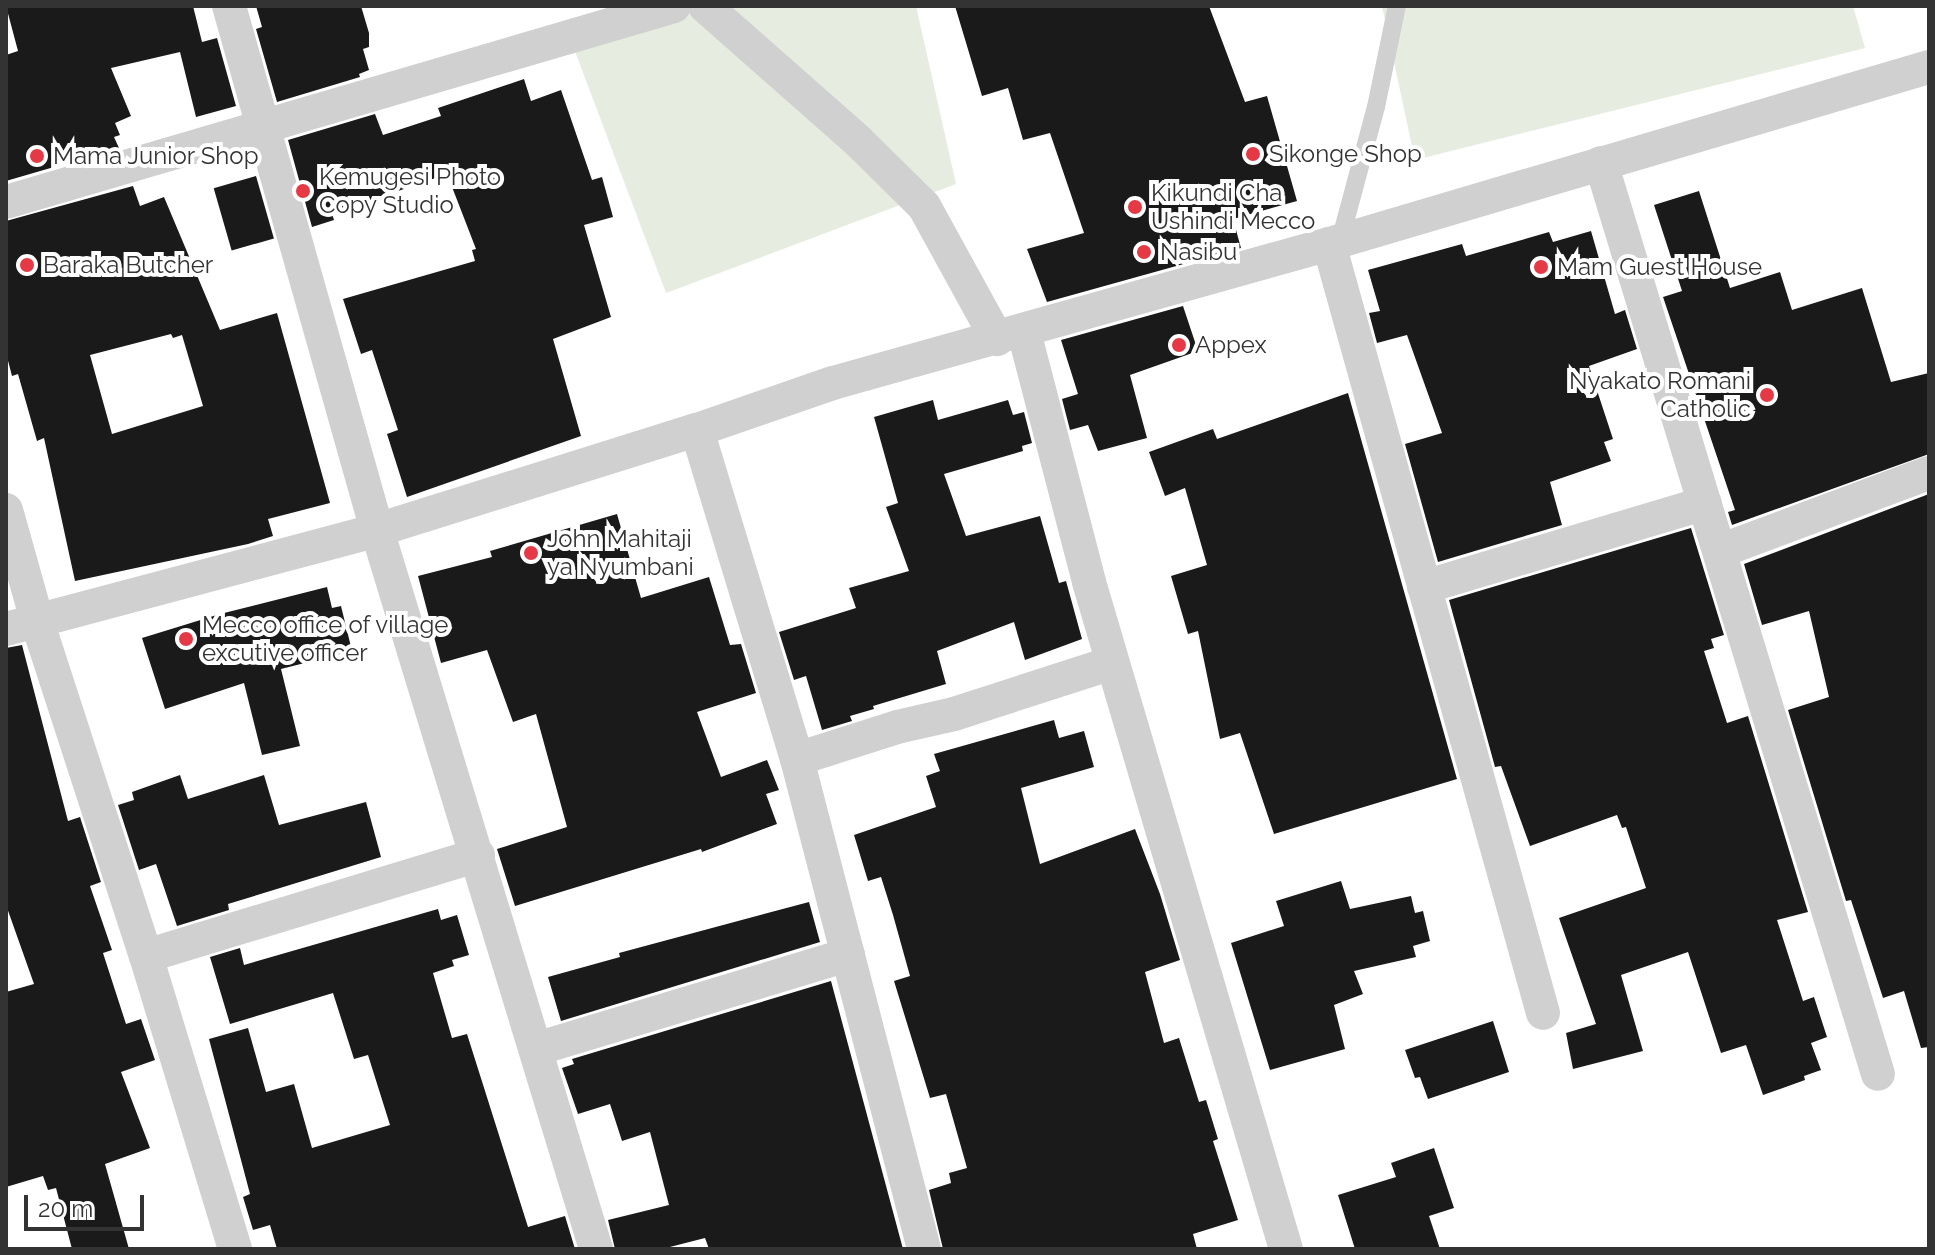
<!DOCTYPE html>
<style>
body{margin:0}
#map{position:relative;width:1935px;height:1255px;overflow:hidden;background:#fff;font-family:Raleway,sans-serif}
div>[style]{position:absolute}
.green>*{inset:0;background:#e6ecdf}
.building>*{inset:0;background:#1a1a1a;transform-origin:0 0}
.lane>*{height:18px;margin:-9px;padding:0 9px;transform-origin:9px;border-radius:9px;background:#d0d0d0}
.street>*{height:34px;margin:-17px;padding:0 17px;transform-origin:17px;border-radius:17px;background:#d0d0d0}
.dots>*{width:22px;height:22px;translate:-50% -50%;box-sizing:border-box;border:4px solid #fff;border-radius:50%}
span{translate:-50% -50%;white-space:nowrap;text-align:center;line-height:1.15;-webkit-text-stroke:8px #fff;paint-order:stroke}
.poi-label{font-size:24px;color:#333}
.left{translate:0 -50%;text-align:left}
.right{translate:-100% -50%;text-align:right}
.frame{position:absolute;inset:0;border:8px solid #333;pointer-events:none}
.scale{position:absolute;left:24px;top:1195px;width:120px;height:36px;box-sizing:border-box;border:4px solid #333;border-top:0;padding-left:10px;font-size:24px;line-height:28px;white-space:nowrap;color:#333;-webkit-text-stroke:6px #fff;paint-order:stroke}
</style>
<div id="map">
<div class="green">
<div style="clip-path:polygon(660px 6px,916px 6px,956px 184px,666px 293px,567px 30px)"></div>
<div style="clip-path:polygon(1382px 6px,1853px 6px,1865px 48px,1415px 160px)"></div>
</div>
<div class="building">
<div style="clip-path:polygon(6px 6px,193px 6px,202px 42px,217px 38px,236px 106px,196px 117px,180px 52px,111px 68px,131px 116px,115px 123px,120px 135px,114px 137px,119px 148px,6px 181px,6px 55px,18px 51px)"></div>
<div style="clip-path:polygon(256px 6px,361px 6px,369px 33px,369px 47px,363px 49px,369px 70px,359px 74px,360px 77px,277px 102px,256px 29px,262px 27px)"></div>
<div style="clip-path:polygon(955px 6px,1209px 6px,1245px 102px,1267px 96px,1297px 201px,1233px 219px,1241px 248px,1047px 302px,1027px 249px,1084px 233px,1050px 133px,1023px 140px,1008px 88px,982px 96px)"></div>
<div style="clip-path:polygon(524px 79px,531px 101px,561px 90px,592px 180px,602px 177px,613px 217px,584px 225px,611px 317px,553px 339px,581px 436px,407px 497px,387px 434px,398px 430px,372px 350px,361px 354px,343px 299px,475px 261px,472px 250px,476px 249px,447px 174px,332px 214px,334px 220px,312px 227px,288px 140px,375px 114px,383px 135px,441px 116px,438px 108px)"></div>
<div style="left:256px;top:176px;width:65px;height:44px;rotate:74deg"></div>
<div style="clip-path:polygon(evenodd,133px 186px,140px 206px,164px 197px,220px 330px,277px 313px,330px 503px,268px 519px,273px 536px,248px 544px,75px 581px,44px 438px,37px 441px,18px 374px,12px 376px,6px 353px,6px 221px,133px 186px,171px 334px,173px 338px,182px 335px,203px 406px,112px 434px,90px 355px,171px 334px)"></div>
<div style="clip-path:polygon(1699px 191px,1730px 288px,1780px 272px,1792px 310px,1862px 288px,1891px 382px,1929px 373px,1929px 454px,1732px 525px,1728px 512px,1735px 510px,1663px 297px,1682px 291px,1654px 205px)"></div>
<div style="clip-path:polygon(1591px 231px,1615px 314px,1625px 310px,1637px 349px,1589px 366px,1613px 439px,1604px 442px,1611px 461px,1550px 482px,1562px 525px,1438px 562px,1405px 444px,1442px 433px,1407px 335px,1377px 343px,1369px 313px,1380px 311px,1368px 270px,1462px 244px,1466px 256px,1549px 232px,1553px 242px)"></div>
<div style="clip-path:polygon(1183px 306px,1198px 351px,1130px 375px,1147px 438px,1098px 451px,1088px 425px,1070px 430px,1062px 399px,1078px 394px,1061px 340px)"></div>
<div style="clip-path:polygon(1348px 393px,1457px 779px,1274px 834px,1240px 733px,1220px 739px,1198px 631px,1188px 634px,1171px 576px,1207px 565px,1185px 488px,1165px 496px,1149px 452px,1213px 429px,1217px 439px)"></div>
<div style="clip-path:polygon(933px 400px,938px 420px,1008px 400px,1013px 415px,1024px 412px,1032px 443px,1022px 446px,1023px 451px,944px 474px,966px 536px,1040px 516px,1059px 583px,1066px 581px,1082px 639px,1025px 660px,1014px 622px,937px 651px,946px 684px,873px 706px,874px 709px,850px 716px,852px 721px,822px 730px,806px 676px,794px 680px,779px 632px,856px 608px,849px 588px,909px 571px,886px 507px,898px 503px,874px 417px)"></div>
<div style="clip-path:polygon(1929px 494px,1929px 1047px,1921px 1048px,1904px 991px,1883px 998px,1851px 900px,1846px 901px,1788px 710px,1829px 697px,1809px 611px,1762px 625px,1744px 564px)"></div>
<div style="clip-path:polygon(617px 514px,641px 598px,709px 577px,730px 645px,741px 644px,756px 693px,697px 712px,721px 777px,767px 760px,779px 790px,766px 794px,777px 824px,702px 852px,701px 849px,515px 906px,497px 849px,567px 827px,536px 714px,513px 722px,487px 650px,441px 663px,418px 576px,492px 557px,490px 551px)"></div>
<div style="clip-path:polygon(1691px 528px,1724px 635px,1711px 639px,1714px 648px,1704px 651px,1727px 723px,1748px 716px,1808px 912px,1777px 920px,1803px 1001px,1814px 997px,1827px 1037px,1811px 1043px,1821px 1070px,1804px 1076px,1805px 1080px,1763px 1095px,1746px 1045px,1721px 1053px,1688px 952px,1621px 975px,1643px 1051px,1573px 1069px,1566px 1033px,1596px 1024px,1559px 918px,1646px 888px,1626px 827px,1622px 828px,1617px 815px,1530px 846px,1501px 766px,1495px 767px,1449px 600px)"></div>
<div style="clip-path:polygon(327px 587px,332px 608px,341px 606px,352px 651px,281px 669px,300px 746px,262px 755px,244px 683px,165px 709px,142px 638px,220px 614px)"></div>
<div style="clip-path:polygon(22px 645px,68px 821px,80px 817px,101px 882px,90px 886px,112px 950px,103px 953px,126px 1024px,141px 1019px,155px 1060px,121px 1072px,150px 1148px,105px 1164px,129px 1249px,72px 1249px,56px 1188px,48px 1190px,43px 1176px,6px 1187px,6px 992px,34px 984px,6px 905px,6px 648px)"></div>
<div style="clip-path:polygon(1054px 720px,1059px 738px,1084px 731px,1094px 767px,1021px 788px,1040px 864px,1135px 829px,1160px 894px,1180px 960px,1145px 972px,1164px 1043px,1179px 1038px,1199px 1102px,1206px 1100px,1218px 1139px,1213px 1141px,1238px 1220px,1193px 1234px,1197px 1249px,943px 1249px,929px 1190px,951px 1183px,949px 1173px,967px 1168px,946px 1094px,930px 1098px,894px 981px,910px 976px,893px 915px,881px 877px,868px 881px,854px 835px,936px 807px,926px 776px,940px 771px,934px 754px)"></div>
<div style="clip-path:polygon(180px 775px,188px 799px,264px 775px,279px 825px,366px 802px,381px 857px,228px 904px,229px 910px,177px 926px,156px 864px,139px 870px,118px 805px,134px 800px,132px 792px)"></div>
<div style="clip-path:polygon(1341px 881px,1350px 909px,1411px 896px,1415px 913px,1423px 911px,1430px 941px,1413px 946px,1416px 957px,1354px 971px,1363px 994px,1334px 1005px,1345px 1049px,1270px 1070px,1231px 943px,1284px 926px,1276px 901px)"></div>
<div style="clip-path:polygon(809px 902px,820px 942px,561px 1021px,548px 977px,620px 957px,619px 953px)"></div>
<div style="clip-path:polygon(438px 909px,441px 920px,457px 915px,469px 955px,452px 960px,454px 966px,433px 973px,452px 1038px,467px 1034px,528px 1227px,565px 1216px,575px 1249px,277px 1249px,270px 1225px,253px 1230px,243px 1197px,250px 1194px,209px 1039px,248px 1028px,266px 1092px,294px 1084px,312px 1148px,390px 1125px,368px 1055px,354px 1059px,333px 993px,230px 1024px,210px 957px,240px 948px,244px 965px)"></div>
<div style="clip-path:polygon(831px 981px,903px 1249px,709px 1249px,705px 1238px,662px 1249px,615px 1249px,608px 1220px,669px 1205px,650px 1132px,622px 1141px,610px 1104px,578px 1114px,562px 1068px,574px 1064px,572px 1059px)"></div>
<div style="clip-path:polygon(1493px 1021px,1509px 1072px,1428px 1099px,1420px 1077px,1415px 1078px,1405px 1050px)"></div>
<div style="clip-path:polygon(1434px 1148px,1454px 1208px,1429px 1216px,1440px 1249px,1355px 1249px,1338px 1195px,1396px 1177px,1391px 1163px)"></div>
</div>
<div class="lane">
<div style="left:1340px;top:241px;width:139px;rotate:-75deg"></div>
<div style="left:1376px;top:107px;width:103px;rotate:-78.3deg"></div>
</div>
<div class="street">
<div style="left:229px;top:6px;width:544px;rotate:74.23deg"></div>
<div style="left:377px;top:530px;width:752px;rotate:73.06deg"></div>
<div style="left:705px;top:6px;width:205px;rotate:41.4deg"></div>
<div style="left:859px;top:142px;width:91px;rotate:44.6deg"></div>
<div style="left:924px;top:206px;width:152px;rotate:61.2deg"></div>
<div style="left:1601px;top:163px;width:952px;rotate:73.09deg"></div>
<div style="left:6px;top:202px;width:696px;rotate:-16.35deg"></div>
<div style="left:1329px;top:244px;width:798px;rotate:74.45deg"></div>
<div style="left:1024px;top:332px;width:258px;rotate:75.4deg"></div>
<div style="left:1089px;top:582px;width:695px;rotate:73.55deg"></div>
<div style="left:697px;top:430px;width:344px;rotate:73.1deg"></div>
<div style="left:797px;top:759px;width:506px;rotate:75.47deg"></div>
<div style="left:6px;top:510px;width:118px;rotate:74.3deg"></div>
<div style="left:38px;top:624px;width:349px;rotate:72deg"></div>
<div style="left:146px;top:956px;width:306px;rotate:73.1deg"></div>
<div style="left:1720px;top:551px;width:223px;rotate:-20.5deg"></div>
<div style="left:1424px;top:587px;width:293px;rotate:-16.6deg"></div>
<div style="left:6px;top:629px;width:384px;rotate:-14.9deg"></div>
<div style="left:377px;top:530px;width:335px;rotate:-17.4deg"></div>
<div style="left:697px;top:430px;width:144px;rotate:-19.1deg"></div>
<div style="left:833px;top:383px;width:527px;rotate:-15.65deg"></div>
<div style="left:1340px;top:241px;width:614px;rotate:-16.46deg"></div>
<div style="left:797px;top:759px;width:105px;rotate:-17.7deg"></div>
<div style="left:897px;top:727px;width:58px;rotate:-12.8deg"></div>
<div style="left:954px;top:714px;width:166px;rotate:-17.9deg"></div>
<div style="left:146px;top:956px;width:347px;rotate:-16.9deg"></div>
<div style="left:536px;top:1049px;width:326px;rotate:-16.8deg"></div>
</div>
<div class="dots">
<div style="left:1253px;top:154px;background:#e63946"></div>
<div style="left:37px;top:156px;background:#e63946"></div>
<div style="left:303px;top:191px;background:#e63946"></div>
<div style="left:1135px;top:207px;background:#e63946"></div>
<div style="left:1144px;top:252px;background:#e63946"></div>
<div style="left:27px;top:265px;background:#e63946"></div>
<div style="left:1541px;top:267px;background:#e63946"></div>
<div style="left:1179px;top:345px;background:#e63946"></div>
<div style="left:1767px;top:395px;background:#e63946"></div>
<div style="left:531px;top:553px;background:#e63946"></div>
<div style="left:186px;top:639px;background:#e63946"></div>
</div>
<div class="poi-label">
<span class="left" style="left:1269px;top:154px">Sikonge Shop</span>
<span class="left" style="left:53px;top:156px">Mama Junior Shop</span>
<span class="left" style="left:319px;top:191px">Kemugesi Photo<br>Copy Studio</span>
<span class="left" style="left:1151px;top:207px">Kikundi Cha<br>Ushindi Mecco</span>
<span class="left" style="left:1160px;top:252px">Nasibu</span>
<span class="left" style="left:43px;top:265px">Baraka Butcher</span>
<span class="left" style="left:1557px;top:267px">Mam Guest House</span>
<span class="left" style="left:1195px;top:345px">Appex</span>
<span class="right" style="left:1751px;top:395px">Nyakato Romani<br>Catholic</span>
<span class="left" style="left:547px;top:553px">John Mahitaji<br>ya Nyumbani</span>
<span class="left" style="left:202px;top:639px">Mecco office of village<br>excutive officer</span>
</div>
<div class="frame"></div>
<div class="scale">20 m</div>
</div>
